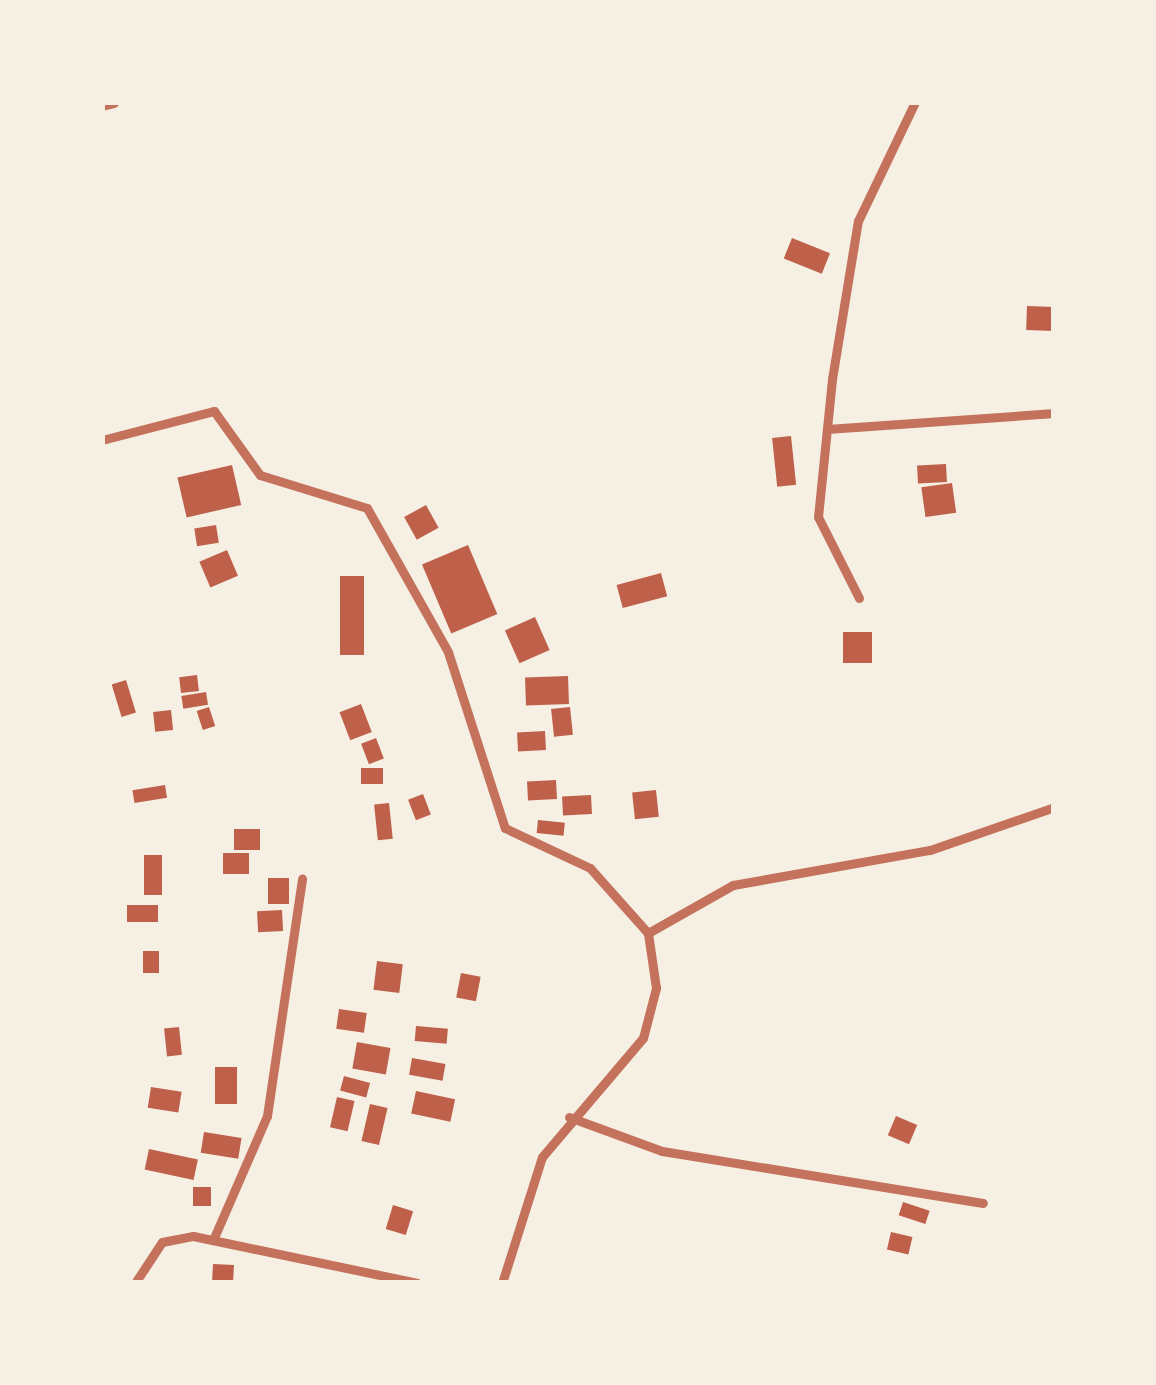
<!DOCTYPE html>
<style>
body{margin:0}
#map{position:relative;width:1156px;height:1385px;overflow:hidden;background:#f6efe4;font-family:Commissioner,sans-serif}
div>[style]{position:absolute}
.building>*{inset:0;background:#bf614a;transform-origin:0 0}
.minor>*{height:9px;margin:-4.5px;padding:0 4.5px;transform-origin:4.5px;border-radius:4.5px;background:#c5725c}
.tertiary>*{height:12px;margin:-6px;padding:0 6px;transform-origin:6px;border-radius:6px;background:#c5725c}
span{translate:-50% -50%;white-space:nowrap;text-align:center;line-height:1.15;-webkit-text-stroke:10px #f6efe4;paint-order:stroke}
.frame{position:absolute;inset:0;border:105px solid #f6efe4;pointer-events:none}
</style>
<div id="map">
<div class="building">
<div style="left:792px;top:238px;width:41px;height:22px;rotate:22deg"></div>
<div style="left:1027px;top:306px;width:27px;height:24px;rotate:2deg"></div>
<div style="left:791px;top:436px;width:49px;height:19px;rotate:84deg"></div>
<div style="left:946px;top:464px;width:18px;height:29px;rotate:87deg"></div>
<div style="left:232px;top:465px;width:41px;height:56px;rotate:77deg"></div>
<div style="left:952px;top:483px;width:30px;height:31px;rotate:82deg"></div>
<div style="left:426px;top:505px;width:26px;height:25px;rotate:61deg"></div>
<div style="left:216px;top:525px;width:18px;height:22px;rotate:81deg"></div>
<div style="left:468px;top:545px;width:75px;height:50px;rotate:67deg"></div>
<div style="left:227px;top:550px;width:28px;height:30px;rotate:67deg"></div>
<div style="left:661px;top:573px;width:24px;height:46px;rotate:75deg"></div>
<div style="left:340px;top:576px;width:24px;height:79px"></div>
<div style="left:535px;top:617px;width:36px;height:33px;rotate:66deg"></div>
<div style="left:843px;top:632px;width:29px;height:31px"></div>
<div style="left:197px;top:675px;width:16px;height:18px;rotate:83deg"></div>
<div style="left:568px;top:676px;width:28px;height:43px;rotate:88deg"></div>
<div style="left:126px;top:680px;width:34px;height:15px;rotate:73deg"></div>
<div style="left:206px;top:692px;width:13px;height:25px;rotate:81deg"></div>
<div style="left:361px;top:704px;width:30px;height:23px;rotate:69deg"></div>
<div style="left:209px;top:707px;width:20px;height:13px;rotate:72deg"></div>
<div style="left:570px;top:707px;width:28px;height:19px;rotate:84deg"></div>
<div style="left:171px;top:710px;width:20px;height:18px;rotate:84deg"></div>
<div style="left:545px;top:731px;width:19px;height:28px;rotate:87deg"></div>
<div style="left:376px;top:738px;width:22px;height:16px;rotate:69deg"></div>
<div style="left:361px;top:768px;width:22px;height:16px"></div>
<div style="left:556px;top:780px;width:19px;height:29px;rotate:87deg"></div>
<div style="left:165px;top:785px;width:13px;height:33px;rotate:81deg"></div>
<div style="left:656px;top:790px;width:27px;height:24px;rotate:84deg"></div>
<div style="left:423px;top:794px;width:22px;height:16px;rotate:69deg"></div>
<div style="left:591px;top:795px;width:19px;height:29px;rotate:87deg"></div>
<div style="left:389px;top:803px;width:36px;height:15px;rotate:84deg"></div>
<div style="left:538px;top:820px;width:27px;height:13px;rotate:6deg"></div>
<div style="left:234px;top:829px;width:26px;height:21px"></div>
<div style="left:249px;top:853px;width:21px;height:26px;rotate:90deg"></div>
<div style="left:144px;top:855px;width:18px;height:40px"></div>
<div style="left:268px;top:878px;width:21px;height:26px"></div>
<div style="left:158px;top:905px;width:17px;height:31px;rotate:90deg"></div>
<div style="left:282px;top:910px;width:21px;height:25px;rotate:87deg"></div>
<div style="left:143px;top:951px;width:16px;height:22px"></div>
<div style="left:377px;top:961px;width:26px;height:29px;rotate:7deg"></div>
<div style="left:461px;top:973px;width:20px;height:25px;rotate:11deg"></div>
<div style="left:339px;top:1009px;width:28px;height:20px;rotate:8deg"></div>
<div style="left:416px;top:1026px;width:32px;height:15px;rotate:5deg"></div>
<div style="left:179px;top:1027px;width:28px;height:15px;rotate:84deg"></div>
<div style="left:357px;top:1042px;width:34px;height:27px;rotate:10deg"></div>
<div style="left:412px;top:1058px;width:34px;height:17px;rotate:10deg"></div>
<div style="left:215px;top:1067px;width:22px;height:37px"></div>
<div style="left:344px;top:1076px;width:27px;height:15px;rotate:15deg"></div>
<div style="left:151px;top:1087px;width:31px;height:21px;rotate:9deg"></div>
<div style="left:416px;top:1091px;width:40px;height:23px;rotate:12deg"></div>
<div style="left:337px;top:1097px;width:18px;height:31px;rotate:13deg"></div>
<div style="left:370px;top:1104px;width:18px;height:38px;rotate:13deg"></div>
<div style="left:896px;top:1116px;width:23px;height:21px;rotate:23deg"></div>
<div style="left:204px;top:1132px;width:38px;height:21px;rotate:9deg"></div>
<div style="left:149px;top:1149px;width:50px;height:21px;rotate:12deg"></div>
<div style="left:193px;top:1187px;width:18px;height:19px"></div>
<div style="left:903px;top:1202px;width:28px;height:14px;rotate:18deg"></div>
<div style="left:393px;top:1205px;width:21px;height:25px;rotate:17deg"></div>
<div style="left:891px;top:1232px;width:22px;height:18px;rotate:13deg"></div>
<div style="left:213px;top:1264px;width:21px;height:19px;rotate:3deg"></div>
</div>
<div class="minor">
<div style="left:827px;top:429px;width:228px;rotate:-4deg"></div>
<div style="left:102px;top:440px;width:116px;rotate:-14.5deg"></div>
<div style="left:214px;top:411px;width:79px;rotate:54.3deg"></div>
<div style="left:260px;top:475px;width:112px;rotate:17.1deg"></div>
<div style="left:367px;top:508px;width:165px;rotate:60.6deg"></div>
<div style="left:448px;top:652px;width:185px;rotate:72.1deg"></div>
<div style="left:505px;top:828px;width:94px;rotate:25.2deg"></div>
<div style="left:590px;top:868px;width:87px;rotate:48.3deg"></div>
<div style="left:859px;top:598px;width:91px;rotate:-116.8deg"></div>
<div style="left:818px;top:517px;width:139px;rotate:-84.2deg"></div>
<div style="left:832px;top:379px;width:160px;rotate:-80.7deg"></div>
<div style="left:858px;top:221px;width:132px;rotate:-64.4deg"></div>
<div style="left:569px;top:1117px;width:99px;rotate:20.1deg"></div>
<div style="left:662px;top:1151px;width:325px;rotate:9.2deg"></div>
<div style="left:213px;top:1240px;width:135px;rotate:-66.5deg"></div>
<div style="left:267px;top:1116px;width:240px;rotate:-81.6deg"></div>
<div style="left:135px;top:1283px;width:49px;rotate:-56.6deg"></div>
<div style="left:162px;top:1242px;width:32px;rotate:-11deg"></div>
<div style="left:193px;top:1236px;width:229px;rotate:11.8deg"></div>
<div style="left:502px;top:1283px;width:132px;rotate:-72.4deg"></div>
<div style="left:542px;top:1157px;width:156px;rotate:-49.7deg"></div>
<div style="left:643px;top:1038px;width:52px;rotate:-75.4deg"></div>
<div style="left:656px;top:988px;width:56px;rotate:-98.3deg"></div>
<div style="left:648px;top:933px;width:98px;rotate:-29.5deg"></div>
<div style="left:733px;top:885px;width:200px;rotate:-10.1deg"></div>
<div style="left:930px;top:850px;width:131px;rotate:-19.1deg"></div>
</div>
<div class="tertiary">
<div style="left:102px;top:105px;width:12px;rotate:-14deg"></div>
</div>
<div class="frame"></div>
</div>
